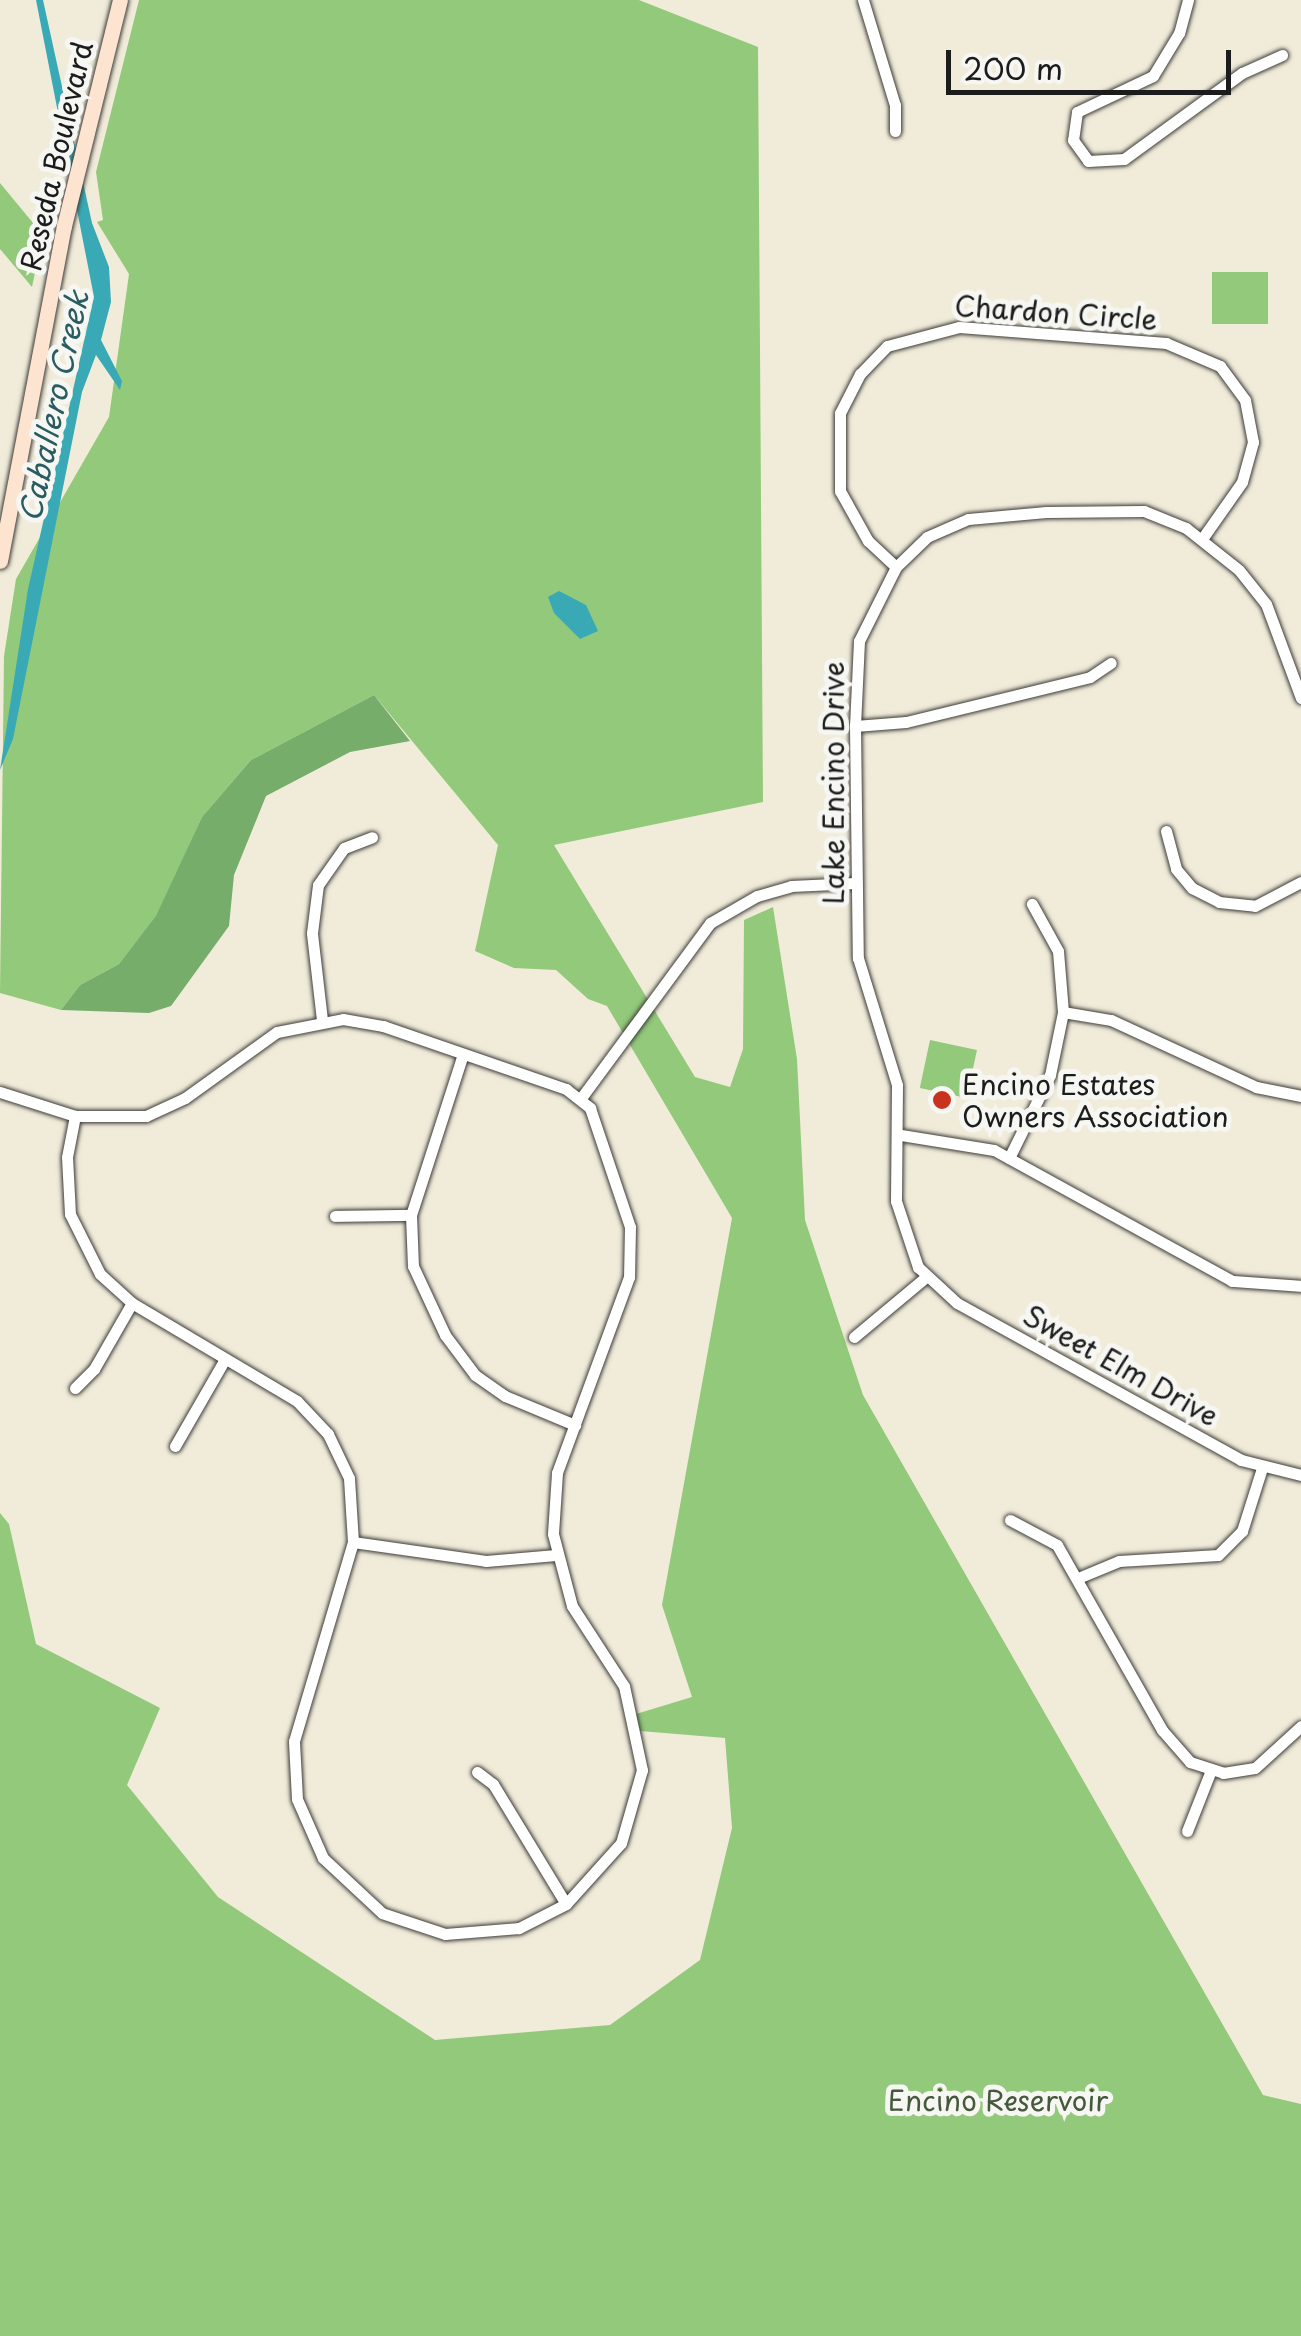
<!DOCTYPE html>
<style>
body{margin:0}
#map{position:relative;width:1301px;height:2336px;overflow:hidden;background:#f1ecda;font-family:"Playpen Sans",sans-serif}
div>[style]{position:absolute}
.green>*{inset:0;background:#93c97b;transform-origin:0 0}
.forest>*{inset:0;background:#76ad6b}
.water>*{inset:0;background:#39aab5}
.roads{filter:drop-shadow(0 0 2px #3c3b38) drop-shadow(0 0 2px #3c3b38)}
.minor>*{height:11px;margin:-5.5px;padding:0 5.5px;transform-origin:5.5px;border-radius:5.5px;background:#fff}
.secondary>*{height:15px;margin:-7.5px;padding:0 7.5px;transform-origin:7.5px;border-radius:7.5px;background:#fde4d1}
.dots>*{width:28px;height:28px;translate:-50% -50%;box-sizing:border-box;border:5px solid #f6f6f2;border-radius:50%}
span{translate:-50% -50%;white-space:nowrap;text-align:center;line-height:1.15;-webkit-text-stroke:10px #f6f6f2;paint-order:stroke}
.street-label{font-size:28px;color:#1c1c1c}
.poi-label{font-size:28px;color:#1c1c1c}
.left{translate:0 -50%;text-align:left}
.park-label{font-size:28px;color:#46593d}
.water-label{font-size:30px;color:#295c61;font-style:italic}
.scale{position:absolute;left:946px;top:50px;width:285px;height:45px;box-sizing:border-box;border:5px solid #1c1c1c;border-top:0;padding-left:12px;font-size:30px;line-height:35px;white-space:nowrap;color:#1c1c1c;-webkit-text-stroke:8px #f6f6f2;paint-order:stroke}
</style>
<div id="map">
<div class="green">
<div style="clip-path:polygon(139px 0,639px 0,758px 47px,763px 802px,554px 845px,695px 1077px,730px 1087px,743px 1049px,744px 920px,773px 907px,797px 1059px,805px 1220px,863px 1395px,1263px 2095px,1301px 2104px,1301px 2336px,0 2336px,0 1513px,9px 1524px,36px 1644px,160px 1708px,127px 1785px,218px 1897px,435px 2040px,610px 2025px,700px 1960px,732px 1828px,725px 1738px,640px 1731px,636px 1714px,692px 1697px,662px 1605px,732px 1218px,607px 1006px,588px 999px,556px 970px,514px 968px,475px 951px,498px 845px,374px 695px,251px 760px,202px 817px,157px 916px,119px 964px,80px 985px,61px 1010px,0 993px,4px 656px,16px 579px,109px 417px,129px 274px,97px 222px,103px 220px,96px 172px)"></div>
<div style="clip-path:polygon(0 183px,43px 235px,32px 287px,0 249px)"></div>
<div style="left:1268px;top:272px;width:52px;height:56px;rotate:90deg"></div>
<div style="left:930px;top:1040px;width:48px;height:49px;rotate:12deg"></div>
</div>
<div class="forest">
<div style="clip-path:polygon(374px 695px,410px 741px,350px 752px,266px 796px,234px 875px,229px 926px,171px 1006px,149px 1013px,61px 1010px,80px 985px,119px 964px,156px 916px,202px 817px,251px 760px)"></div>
</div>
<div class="water">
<div style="clip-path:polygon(36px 0,43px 0,92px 223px,109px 267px,111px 302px,101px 340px,122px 381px,120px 390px,96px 355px,82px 392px,13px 739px,0 770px,28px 589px,94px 297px)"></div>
<div style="clip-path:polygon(559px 591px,586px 605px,598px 631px,580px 639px,554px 613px,548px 597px)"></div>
</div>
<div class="roads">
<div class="minor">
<div style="left:863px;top:0;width:110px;rotate:73.1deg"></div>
<div style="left:895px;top:105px;width:26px;rotate:90deg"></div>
<div style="left:1188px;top:0;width:34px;rotate:105deg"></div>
<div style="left:1179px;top:33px;width:50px;rotate:121.2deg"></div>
<div style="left:1153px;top:76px;width:84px;rotate:154.7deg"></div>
<div style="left:1077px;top:112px;width:28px;rotate:98deg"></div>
<div style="left:1073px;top:140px;width:26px;rotate:54deg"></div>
<div style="left:1088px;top:161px;width:36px;rotate:-3deg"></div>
<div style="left:1124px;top:159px;width:146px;rotate:-36.1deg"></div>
<div style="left:1242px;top:73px;width:44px;rotate:-24.2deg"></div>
<div style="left:896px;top:567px;width:38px;rotate:-137deg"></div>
<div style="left:868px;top:541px;width:57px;rotate:-119.2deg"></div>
<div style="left:840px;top:491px;width:78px;rotate:-90deg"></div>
<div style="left:840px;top:413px;width:44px;rotate:-62.9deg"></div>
<div style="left:860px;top:374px;width:39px;rotate:-46deg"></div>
<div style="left:887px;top:346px;width:74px;rotate:-14.8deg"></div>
<div style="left:959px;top:327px;width:208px;rotate:4.4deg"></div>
<div style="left:1166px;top:343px;width:59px;rotate:23.1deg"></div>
<div style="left:1220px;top:366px;width:42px;rotate:53.7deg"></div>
<div style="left:1245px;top:400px;width:43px;rotate:79.2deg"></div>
<div style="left:1253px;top:442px;width:41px;rotate:105.4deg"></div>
<div style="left:1242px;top:482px;width:70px;rotate:125.1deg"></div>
<div style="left:1301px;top:698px;width:100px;rotate:-110.4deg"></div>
<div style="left:1266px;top:604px;width:43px;rotate:-128.5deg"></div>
<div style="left:1239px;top:570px;width:68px;rotate:-141.6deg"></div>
<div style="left:1186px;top:528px;width:45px;rotate:-158deg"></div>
<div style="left:1144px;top:511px;width:98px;rotate:179.4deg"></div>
<div style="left:1046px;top:512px;width:78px;rotate:174.9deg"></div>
<div style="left:968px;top:519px;width:45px;rotate:156.3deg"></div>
<div style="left:927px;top:537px;width:43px;rotate:135.9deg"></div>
<div style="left:896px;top:567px;width:83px;rotate:116.6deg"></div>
<div style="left:859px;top:641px;width:85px;rotate:92.7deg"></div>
<div style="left:855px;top:726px;width:232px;rotate:89.3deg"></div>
<div style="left:858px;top:958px;width:133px;rotate:72.9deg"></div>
<div style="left:897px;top:1085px;width:116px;rotate:90.5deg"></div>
<div style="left:896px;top:1201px;width:70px;rotate:71.6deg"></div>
<div style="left:918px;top:1267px;width:53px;rotate:42.7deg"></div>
<div style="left:957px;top:1303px;width:325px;rotate:28.9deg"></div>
<div style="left:1241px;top:1460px;width:62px;rotate:14deg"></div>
<div style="left:855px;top:726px;width:51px;rotate:-4.5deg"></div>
<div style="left:906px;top:722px;width:189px;rotate:-13.7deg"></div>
<div style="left:1090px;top:677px;width:25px;rotate:-34deg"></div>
<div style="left:1166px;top:831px;width:39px;rotate:75deg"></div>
<div style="left:1176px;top:869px;width:25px;rotate:50deg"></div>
<div style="left:1192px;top:888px;width:30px;rotate:27deg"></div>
<div style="left:1219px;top:902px;width:36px;rotate:6deg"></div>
<div style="left:1255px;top:906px;width:52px;rotate:-27.6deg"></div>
<div style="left:1063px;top:1012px;width:49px;rotate:9.5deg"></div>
<div style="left:1111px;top:1020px;width:160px;rotate:24.8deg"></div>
<div style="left:1256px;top:1087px;width:46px;rotate:11.3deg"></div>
<div style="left:322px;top:1020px;width:88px;rotate:-96.6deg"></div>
<div style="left:312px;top:933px;width:48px;rotate:-82.9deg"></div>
<div style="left:318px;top:885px;width:45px;rotate:-54.9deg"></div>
<div style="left:344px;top:848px;width:30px;rotate:-21deg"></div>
<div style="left:463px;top:1054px;width:169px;rotate:107.9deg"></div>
<div style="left:411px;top:1215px;width:51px;rotate:87.8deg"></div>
<div style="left:413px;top:1266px;width:76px;rotate:65.1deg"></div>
<div style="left:445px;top:1335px;width:50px;rotate:53.1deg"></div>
<div style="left:475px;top:1375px;width:37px;rotate:35deg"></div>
<div style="left:505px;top:1396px;width:76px;rotate:22.5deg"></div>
<div style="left:0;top:1092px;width:79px;rotate:17.7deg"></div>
<div style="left:75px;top:1116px;width:71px"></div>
<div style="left:146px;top:1116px;width:43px;rotate:-24.8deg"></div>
<div style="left:185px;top:1098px;width:113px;rotate:-35.7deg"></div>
<div style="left:277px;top:1032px;width:67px;rotate:-11.1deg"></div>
<div style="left:343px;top:1019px;width:41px;rotate:9.9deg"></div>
<div style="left:383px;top:1026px;width:194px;rotate:19deg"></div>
<div style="left:566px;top:1089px;width:31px;rotate:38deg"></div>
<div style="left:590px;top:1108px;width:126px;rotate:71.4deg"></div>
<div style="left:630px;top:1227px;width:50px;rotate:91.1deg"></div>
<div style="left:629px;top:1277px;width:209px;rotate:110.2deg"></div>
<div style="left:557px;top:1473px;width:61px;rotate:93.8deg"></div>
<div style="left:553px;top:1534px;width:74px;rotate:75.2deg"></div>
<div style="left:572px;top:1606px;width:95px;rotate:57deg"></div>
<div style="left:624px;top:1686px;width:86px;rotate:77.9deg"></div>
<div style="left:642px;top:1770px;width:76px;rotate:106deg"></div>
<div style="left:621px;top:1843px;width:82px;rotate:132deg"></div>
<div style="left:566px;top:1904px;width:53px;rotate:152.9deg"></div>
<div style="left:519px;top:1928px;width:74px;rotate:175.4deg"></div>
<div style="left:445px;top:1934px;width:66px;rotate:-161.6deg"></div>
<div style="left:382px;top:1913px;width:81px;rotate:-137deg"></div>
<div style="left:323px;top:1858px;width:64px;rotate:-113.8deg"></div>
<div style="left:297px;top:1799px;width:58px;rotate:-93deg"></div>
<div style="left:294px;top:1741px;width:208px;rotate:-73.5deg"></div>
<div style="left:353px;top:1542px;width:64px;rotate:-93.6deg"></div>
<div style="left:349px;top:1478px;width:49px;rotate:-115.5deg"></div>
<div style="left:328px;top:1434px;width:45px;rotate:-133.2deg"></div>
<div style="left:297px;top:1401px;width:192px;rotate:-149.3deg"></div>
<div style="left:132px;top:1303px;width:43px;rotate:-137.8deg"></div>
<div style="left:100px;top:1274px;width:67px;rotate:-116.6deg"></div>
<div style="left:70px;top:1214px;width:57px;rotate:-93deg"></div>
<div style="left:67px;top:1157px;width:42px;rotate:-79deg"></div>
<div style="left:581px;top:1098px;width:217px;rotate:-53.6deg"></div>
<div style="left:710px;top:923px;width:54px;rotate:-29.9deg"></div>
<div style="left:757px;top:896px;width:35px;rotate:-16deg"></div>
<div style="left:791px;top:886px;width:64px;rotate:-2.7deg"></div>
<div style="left:901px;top:1135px;width:94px;rotate:9.2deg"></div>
<div style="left:994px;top:1150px;width:272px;rotate:28.8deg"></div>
<div style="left:1232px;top:1281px;width:69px;rotate:4.1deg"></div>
<div style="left:1009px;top:1158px;width:93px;rotate:-63.7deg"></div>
<div style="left:1050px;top:1075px;width:64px;rotate:-78.3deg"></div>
<div style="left:1063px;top:1012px;width:61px;rotate:-94.7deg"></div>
<div style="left:1058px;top:951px;width:54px;rotate:-119deg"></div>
<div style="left:335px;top:1216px;width:76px;rotate:-0.8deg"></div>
<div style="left:854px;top:1337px;width:94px;rotate:-39.8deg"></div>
<div style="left:75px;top:1388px;width:27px;rotate:-45deg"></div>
<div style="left:94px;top:1369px;width:76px;rotate:-60.1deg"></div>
<div style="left:175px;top:1446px;width:100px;rotate:-60.1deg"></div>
<div style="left:1010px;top:1520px;width:53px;rotate:28deg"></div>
<div style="left:1057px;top:1545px;width:213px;rotate:60.4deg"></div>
<div style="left:1162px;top:1730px;width:43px;rotate:48.8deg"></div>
<div style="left:1190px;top:1762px;width:35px;rotate:18deg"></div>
<div style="left:1223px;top:1773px;width:32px;rotate:-9deg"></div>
<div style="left:1255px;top:1768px;width:62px;rotate:-42.4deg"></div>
<div style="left:353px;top:1542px;width:134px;rotate:8.1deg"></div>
<div style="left:486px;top:1561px;width:70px;rotate:-4.9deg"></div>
<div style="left:1078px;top:1578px;width:44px;rotate:-22.5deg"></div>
<div style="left:1119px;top:1561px;width:99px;rotate:-3.5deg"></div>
<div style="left:1218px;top:1555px;width:34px;rotate:-45deg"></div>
<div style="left:1242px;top:1531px;width:66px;rotate:-72.4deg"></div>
<div style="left:477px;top:1772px;width:20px;rotate:37deg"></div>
<div style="left:493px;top:1784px;width:140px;rotate:58.7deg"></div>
<div style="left:1187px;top:1831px;width:66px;rotate:-68.5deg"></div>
</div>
<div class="secondary">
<div style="left:0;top:561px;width:341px;rotate:-79.2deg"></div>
<div style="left:64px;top:226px;width:233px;rotate:-76.1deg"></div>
</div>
</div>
<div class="dots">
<div style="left:942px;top:1100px;background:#c8321e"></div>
</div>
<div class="street-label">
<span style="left:56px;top:156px;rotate:-77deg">Reseda Boulevard</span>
<span style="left:1056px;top:312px;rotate:4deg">Chardon Circle</span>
<span style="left:833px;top:783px;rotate:-90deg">Lake Encino Drive</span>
<span style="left:1121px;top:1365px;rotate:29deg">Sweet Elm Drive</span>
</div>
<div class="poi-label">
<span class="left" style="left:962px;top:1100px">Encino Estates<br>Owners Association</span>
</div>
<div class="park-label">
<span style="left:998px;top:2100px">Encino Reservoir</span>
</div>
<div class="water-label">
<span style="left:53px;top:406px;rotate:-78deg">Caballero Creek</span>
</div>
<div class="scale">200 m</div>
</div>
